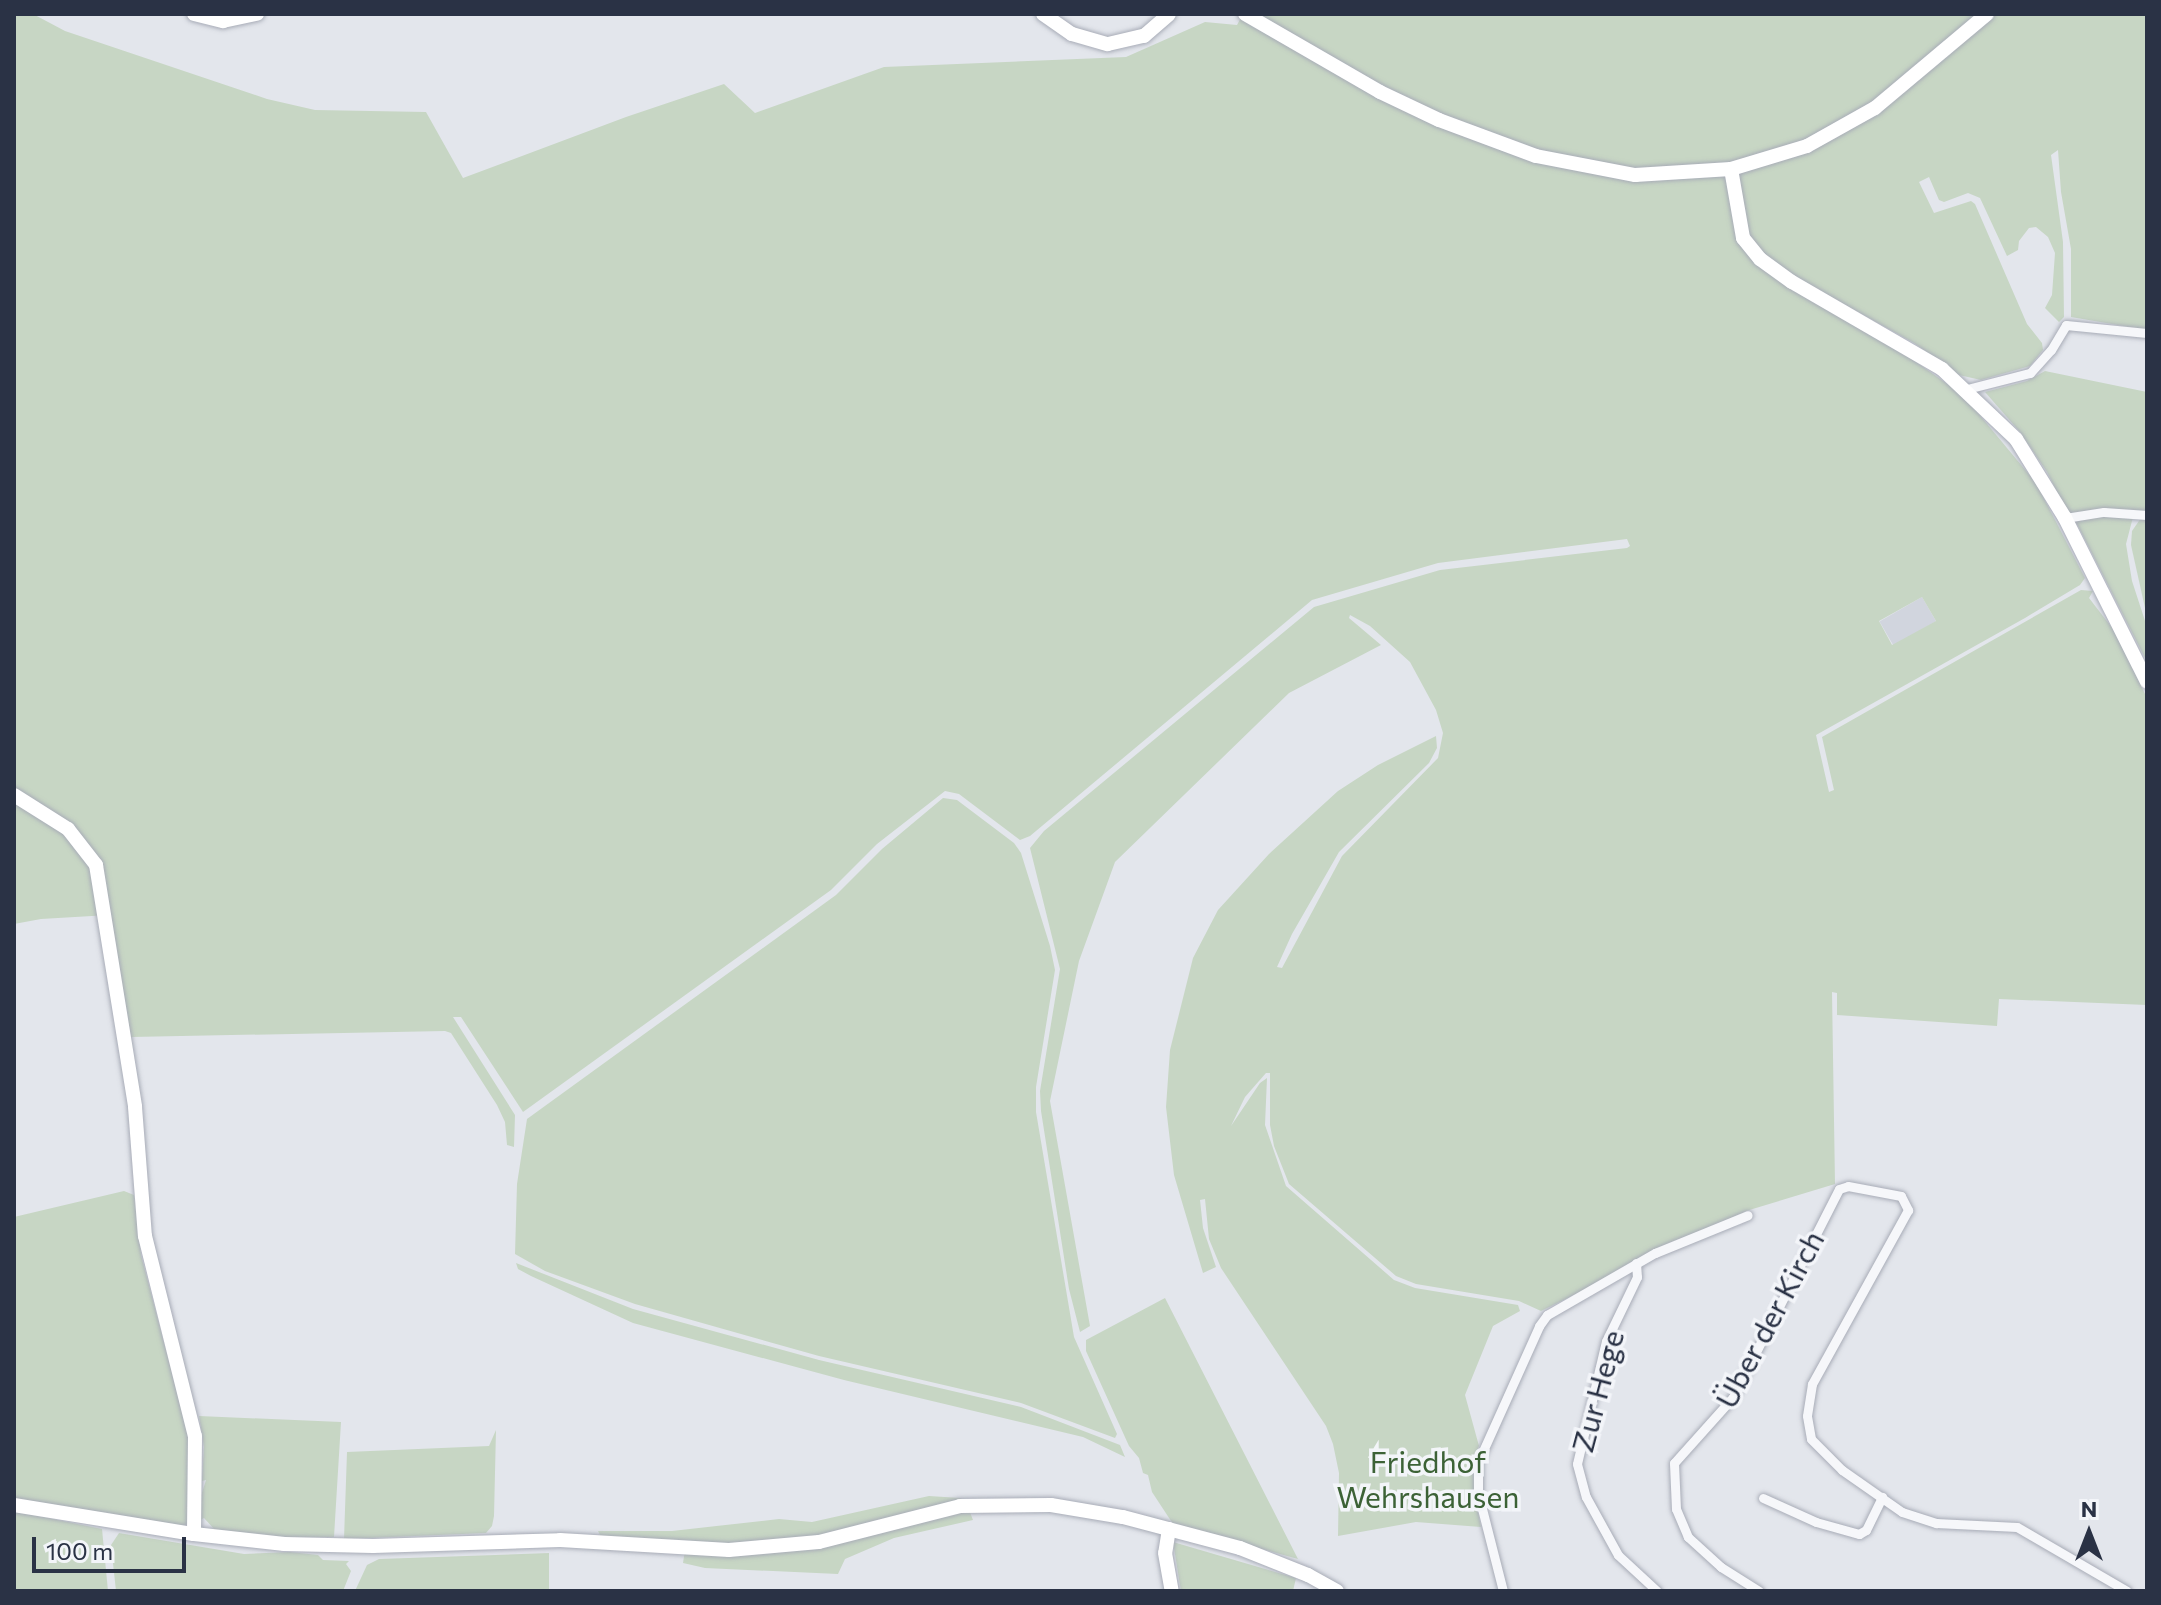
<!DOCTYPE html>
<meta charset="utf-8">
<style>
body{margin:0}
#map{position:relative;width:2161px;height:1605px;overflow:hidden;background:#e3e6ec;font-family:Commissioner,sans-serif}
div>[style]{position:absolute}
.built>*{inset:0;background:#d1d5de;transform-origin:0 0}
.green>*{inset:0;background:#c7d6c4}
.roads{filter:drop-shadow(0 0 2px #a8acb7) drop-shadow(0 0 2px #a8acb7)}
.street>*{height:9px;margin:-4.5px;padding:0 4.5px;transform-origin:4.5px;border-radius:4.5px;background:#f6f7fa}
.secondary>*{height:14px;margin:-7px;padding:0 7px;transform-origin:7px;border-radius:7px;background:#fff}
span{translate:-50% -50%;white-space:nowrap;text-align:center;line-height:1.15;-webkit-text-stroke:7px #f3f5f9;paint-order:stroke}
.street-label{font-size:30px;color:#2a3245}
.park-label{font-size:30px;color:#3c6236}
.frame{position:absolute;inset:0;border:16px solid #2a3245;pointer-events:none}
.north{position:absolute;left:2049px;top:1493px;width:80px;height:80px;-webkit-text-stroke:6px #f3f5f9;paint-order:stroke;rotate:0deg;font-size:22px;font-weight:700;line-height:32px;text-align:center;color:#2a3245}
.north::after{content:'';display:block;margin:auto;width:28px;height:36px;background:#2a3245;clip-path:polygon(50% 0,100% 100%,50% 72%,0 100%)}
.scale{position:absolute;left:32px;top:1537px;width:154px;height:36px;box-sizing:border-box;border:4px solid #2a3245;border-top:0;padding-left:10px;font-size:24px;line-height:28px;white-space:nowrap;color:#2a3245;-webkit-text-stroke:6px #f3f5f9;paint-order:stroke}
</style>
<div id="map">
<div class="built">
<div style="left:1922px;top:597px;width:28px;height:49px;rotate:60deg"></div>
</div>
<div class="green">
<div style="clip-path:polygon(evenodd,14px 14px,33px 14px,65px 31px,267px 99px,315px 110px,426px 112px,463px 178px,626px 117px,724px 84px,755px 113px,884px 67px,1126px 57px,1205px 22px,1237px 25px,1243px 14px,2147px 14px,2147px 330px,2071px 317px,2071px 249px,2061px 192px,2058px 150px,2051px 155px,2063px 242px,2064px 317px,2059px 322px,2045px 308px,2052px 295px,2055px 253px,2048px 237px,2036px 227px,2029px 228px,2019px 241px,2018px 250px,2007px 256px,1980px 198px,1968px 193px,1944px 202px,1939px 200px,1929px 177px,1919px 182px,1934px 213px,1971px 201px,1975px 204px,2027px 324px,2042px 343px,2043px 350px,2030px 366px,1981px 380px,1959px 375px,1914px 343px,1795px 277px,1963px 395px,2036px 483px,2085px 578px,2080px 585px,2025px 618px,1816px 735px,1829px 792px,1834px 790px,1822px 737px,2081px 590px,2093px 591px,2089px 598px,2113px 629px,2147px 698px,2147px 1005px,1999px 999px,1997px 1026px,1837px 1015px,1837px 993px,1832px 992px,1835px 1184px,1746px 1211px,1541px 1311px,1519px 1301px,1416px 1284px,1396px 1276px,1289px 1184px,1274px 1146px,1270px 1125px,1270px 1073px,1266px 1073px,1245px 1097px,1231px 1126px,1260px 1083px,1267px 1078px,1265px 1125px,1286px 1186px,1394px 1280px,1415px 1288px,1518px 1305px,1520px 1311px,1493px 1326px,1465px 1395px,1479px 1446px,1473px 1460px,1474px 1492px,1481px 1527px,1416px 1522px,1338px 1536px,1339px 1473px,1333px 1444px,1326px 1426px,1221px 1268px,1209px 1239px,1205px 1199px,1200px 1200px,1203px 1228px,1216px 1267px,1203px 1273px,1174px 1175px,1166px 1107px,1170px 1050px,1193px 958px,1218px 910px,1269px 854px,1338px 791px,1378px 765px,1436px 736px,1437px 748px,1429px 763px,1339px 852px,1292px 934px,1277px 967px,1282px 968px,1342px 856px,1438px 758px,1443px 733px,1436px 710px,1410px 662px,1370px 626px,1350px 615px,1349px 618px,1381px 645px,1289px 693px,1115px 862px,1079px 961px,1050px 1101px,1090px 1326px,1080px 1332px,1069px 1289px,1041px 1111px,1040px 1091px,1060px 969px,1030px 848px,1044px 831px,1314px 607px,1440px 570px,1627px 548px,1630px 546px,1627px 539px,1438px 563px,1312px 600px,1030px 836px,1020px 840px,959px 794px,945px 791px,877px 844px,831px 890px,523px 1112px,461px 1017px,453px 1017px,515px 1115px,514px 1147px,507px 1145px,505px 1122px,497px 1105px,451px 1033px,445px 1031px,131px 1037px,109px 915px,41px 919px,14px 924px,14px 14px,1922px 597px,1936px 621px,1892px 645px,1879px 621px,1922px 597px)"></div>
<div style="clip-path:polygon(2045px 371px,2147px 392px,2147px 513px,2068px 514px,2047px 472px,2020px 432px,1985px 392px,2027px 381px)"></div>
<div style="clip-path:polygon(2102px 515px,2133px 517px,2126px 544px,2132px 581px,2147px 627px,2147px 662px,2075px 520px)"></div>
<div style="clip-path:polygon(2141px 518px,2147px 519px,2147px 617px,2131px 545px,2132px 531px)"></div>
<div style="clip-path:polygon(943px 798px,957px 800px,1014px 843px,1021px 853px,1050px 946px,1055px 970px,1036px 1087px,1036px 1112px,1074px 1337px,1117px 1434px,1115px 1438px,1021px 1403px,819px 1356px,635px 1304px,545px 1271px,515px 1254px,517px 1184px,527px 1119px,836px 895px,882px 849px)"></div>
<div style="clip-path:polygon(124px 1191px,134px 1195px,141px 1255px,187px 1431px,191px 1459px,188px 1523px,183px 1527px,14px 1498px,14px 1217px)"></div>
<div style="clip-path:polygon(516px 1263px,633px 1309px,819px 1360px,1021px 1407px,1120px 1445px,1125px 1457px,1083px 1437px,844px 1380px,633px 1323px,531px 1276px,518px 1269px)"></div>
<div style="clip-path:polygon(1165px 1298px,1298px 1559px,1173px 1524px,1152px 1492px,1148px 1475px,1143px 1473px,1139px 1458px,1129px 1446px,1086px 1351px,1086px 1340px)"></div>
<div style="clip-path:polygon(199px 1416px,341px 1422px,334px 1537px,283px 1538px,215px 1530px,204px 1518px,200px 1520px,199px 1502px,206px 1480px,202px 1481px,204px 1447px)"></div>
<div style="clip-path:polygon(496px 1430px,494px 1516px,492px 1526px,486px 1533px,344px 1539px,347px 1452px,489px 1446px)"></div>
<div style="clip-path:polygon(929px 1496px,960px 1498px,966px 1502px,973px 1520px,894px 1538px,845px 1559px,838px 1574px,705px 1568px,683px 1563px,686px 1544px,601px 1537px,598px 1531px,672px 1531px,779px 1519px,812px 1522px)"></div>
<div style="clip-path:polygon(14px 1511px,102px 1529px,108px 1591px,14px 1591px)"></div>
<div style="clip-path:polygon(119px 1533px,244px 1554px,290px 1552px,318px 1555px,323px 1560px,349px 1561px,346px 1564px,351px 1571px,343px 1591px,116px 1591px,111px 1545px)"></div>
<div style="clip-path:polygon(1173px 1542px,1296px 1578px,1293px 1591px,1181px 1591px)"></div>
<div style="clip-path:polygon(549px 1553px,549px 1591px,355px 1591px,367px 1565px,379px 1559px)"></div>
</div>
<div class="roads">
<div class="street">
<div style="left:1967px;top:389px;width:65px;rotate:-14.3deg"></div>
<div style="left:2030px;top:373px;width:31px;rotate:-48deg"></div>
<div style="left:2051px;top:350px;width:29px;rotate:-59deg"></div>
<div style="left:2066px;top:325px;width:81px;rotate:5.6deg"></div>
<div style="left:2065px;top:518px;width:39px;rotate:-9deg"></div>
<div style="left:2104px;top:512px;width:43px;rotate:4deg"></div>
<div style="left:1636px;top:1263px;width:14px;rotate:86deg"></div>
<div style="left:1637px;top:1277px;width:71px;rotate:115.8deg"></div>
<div style="left:1606px;top:1341px;width:126px;rotate:103.3deg"></div>
<div style="left:1577px;top:1464px;width:34px;rotate:75deg"></div>
<div style="left:1586px;top:1497px;width:66px;rotate:61.1deg"></div>
<div style="left:1618px;top:1555px;width:53px;rotate:42.7deg"></div>
<div style="left:1763px;top:1498px;width:58px;rotate:24.4deg"></div>
<div style="left:1816px;top:1522px;width:45px;rotate:15.6deg"></div>
<div style="left:1859px;top:1534px;width:8px;rotate:-30deg"></div>
<div style="left:1866px;top:1530px;width:37px;rotate:-64deg"></div>
<div style="left:1503px;top:1591px;width:101px;rotate:-104.3deg"></div>
<div style="left:1478px;top:1493px;width:31px;rotate:-90deg"></div>
<div style="left:1478px;top:1462px;width:149px;rotate:-65.8deg"></div>
<div style="left:1539px;top:1326px;width:14px;rotate:-54deg"></div>
<div style="left:1547px;top:1315px;width:125px;rotate:-29.9deg"></div>
<div style="left:1655px;top:1253px;width:100px;rotate:-22.2deg"></div>
<div style="left:1759px;top:1591px;width:45px;rotate:-147.7deg"></div>
<div style="left:1721px;top:1567px;width:45px;rotate:-137.7deg"></div>
<div style="left:1688px;top:1537px;width:30px;rotate:-113deg"></div>
<div style="left:1676px;top:1509px;width:46px;rotate:-92.5deg"></div>
<div style="left:1674px;top:1463px;width:89px;rotate:-48.2deg"></div>
<div style="left:1733px;top:1397px;width:233px;rotate:-63deg"></div>
<div style="left:1839px;top:1189px;width:9px;rotate:-18deg"></div>
<div style="left:1848px;top:1186px;width:54px;rotate:10.7deg"></div>
<div style="left:1901px;top:1196px;width:16px;rotate:63deg"></div>
<div style="left:1908px;top:1210px;width:199px;rotate:118.9deg"></div>
<div style="left:1812px;top:1384px;width:32px;rotate:99deg"></div>
<div style="left:1807px;top:1416px;width:23px;rotate:80deg"></div>
<div style="left:1811px;top:1439px;width:44px;rotate:45deg"></div>
<div style="left:1842px;top:1470px;width:73px;rotate:35deg"></div>
<div style="left:1902px;top:1512px;width:36px;rotate:18deg"></div>
<div style="left:1936px;top:1523px;width:81px;rotate:2.8deg"></div>
<div style="left:2017px;top:1527px;width:127px;rotate:30.2deg"></div>
</div>
<div class="secondary">
<div style="left:194px;top:14px;width:30px;rotate:14deg"></div>
<div style="left:223px;top:21px;width:35px;rotate:-12deg"></div>
<div style="left:1043px;top:14px;width:35px;rotate:35deg"></div>
<div style="left:1072px;top:34px;width:37px;rotate:16deg"></div>
<div style="left:1108px;top:44px;width:37px;rotate:-13deg"></div>
<div style="left:1144px;top:36px;width:33px;rotate:-41deg"></div>
<div style="left:1245px;top:14px;width:156px;rotate:30deg"></div>
<div style="left:1380px;top:92px;width:65px;rotate:25.4deg"></div>
<div style="left:1439px;top:120px;width:103px;rotate:20.4deg"></div>
<div style="left:1536px;top:156px;width:101px;rotate:10.9deg"></div>
<div style="left:1635px;top:175px;width:96px;rotate:-3.6deg"></div>
<div style="left:1731px;top:169px;width:79px;rotate:-16.8deg"></div>
<div style="left:1807px;top:146px;width:78px;rotate:-29.2deg"></div>
<div style="left:1875px;top:108px;width:146px;rotate:-40deg"></div>
<div style="left:1731px;top:169px;width:70px;rotate:80.1deg"></div>
<div style="left:1743px;top:238px;width:27px;rotate:51deg"></div>
<div style="left:1760px;top:259px;width:39px;rotate:36deg"></div>
<div style="left:1792px;top:282px;width:173px;rotate:30.1deg"></div>
<div style="left:1942px;top:369px;width:102px;rotate:43.4deg"></div>
<div style="left:2016px;top:439px;width:93px;rotate:58.2deg"></div>
<div style="left:2065px;top:518px;width:183px;rotate:63.4deg"></div>
<div style="left:14px;top:795px;width:64px;rotate:32.2deg"></div>
<div style="left:68px;top:829px;width:46px;rotate:52.1deg"></div>
<div style="left:96px;top:865px;width:245px;rotate:80.8deg"></div>
<div style="left:135px;top:1107px;width:129px;rotate:85.6deg"></div>
<div style="left:145px;top:1236px;width:206px;rotate:76deg"></div>
<div style="left:195px;top:1436px;width:98px;rotate:90.6deg"></div>
<div style="left:14px;top:1505px;width:182px;rotate:9.2deg"></div>
<div style="left:194px;top:1534px;width:91px;rotate:6.3deg"></div>
<div style="left:284px;top:1544px;width:89px;rotate:1.3deg"></div>
<div style="left:373px;top:1546px;width:187px;rotate:-1.8deg"></div>
<div style="left:560px;top:1540px;width:169px;rotate:3.4deg"></div>
<div style="left:729px;top:1550px;width:90px;rotate:-5.1deg"></div>
<div style="left:819px;top:1542px;width:146px;rotate:-14.3deg"></div>
<div style="left:960px;top:1506px;width:91px;rotate:-0.6deg"></div>
<div style="left:1051px;top:1505px;width:73px;rotate:9.5deg"></div>
<div style="left:1123px;top:1517px;width:121px;rotate:14.8deg"></div>
<div style="left:1240px;top:1548px;width:73px;rotate:21.7deg"></div>
<div style="left:1308px;top:1575px;width:33px;rotate:29deg"></div>
<div style="left:1169px;top:1529px;width:24px;rotate:99deg"></div>
<div style="left:1165px;top:1553px;width:39px;rotate:80deg"></div>
</div>
</div>
<div class="street-label">
<span style="left:1769px;top:1319px;rotate:-62deg">Über der Kirch</span>
<span style="left:1597px;top:1391px;rotate:-75deg">Zur Hege</span>
</div>
<div class="park-label">
<span style="left:1428px;top:1478px">Friedhof<br>Wehrshausen</span>
</div>
<div class="frame"></div>
<div class="north">N</div>
<div class="scale">100 m</div>
</div>
